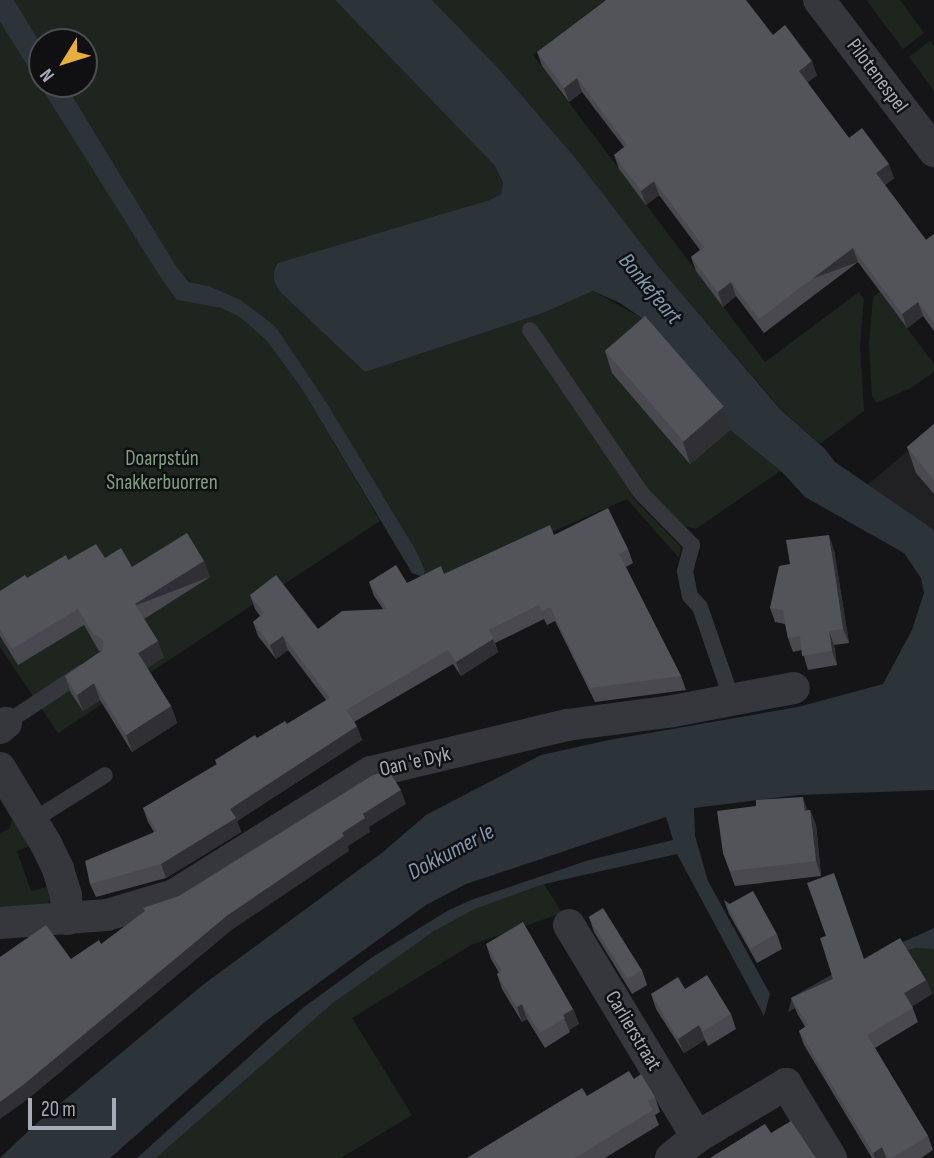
<!DOCTYPE html>
<meta charset="utf-8">
<style>
body{margin:0}
#map{position:relative;width:934px;height:1158px;overflow:hidden;background:#151517;font-family:"Sofia Sans Condensed",sans-serif}
div>[style]{position:absolute}
.built>*{inset:0;background:#212124}
.green>*{inset:0;background:#1e251e}
.water>*{inset:0;background:#2c343a}
.lane>*{height:16px;margin:-8px;padding:0 8px;transform-origin:8px;border-radius:8px;background:#36373c}
.street>*{height:32px;margin:-16px;padding:0 16px;transform-origin:16px;border-radius:16px;background:#36373c}
.wall>*{inset:0;background:#49494f}
.shaded-wall>*{inset:0;background:#303034;transform-origin:0 0}
.building>*{inset:0;background:#53545a;transform-origin:0 0}
span{translate:-50% -50%;white-space:nowrap;text-align:center;line-height:1.15;-webkit-text-stroke:5px #101012;paint-order:stroke}
.street-label{font-size:21px;color:#a8acb6}
.park-label{font-size:21px;color:#80a082}
.water-label{font-size:23px;color:#819aaf;font-style:italic}
.north{position:absolute;left:28px;top:28px;width:70px;height:70px;box-sizing:border-box;background:#101012;border:2px solid #4d4e54;border-radius:50%;rotate:232deg;font-size:19px;font-weight:700;line-height:28px;text-align:center;color:#a8acb6}
.north::after{content:'';display:block;margin:auto;width:24px;height:32px;background:#e7ae3d;clip-path:polygon(50% 0,100% 100%,50% 72%,0 100%)}
.scale{position:absolute;left:28px;top:1098px;width:88px;height:32px;box-sizing:border-box;border:4px solid #a8acb6;border-top:0;padding-left:9px;font-size:21px;line-height:24px;white-space:nowrap;color:#a8acb6;-webkit-text-stroke:5px #101012;paint-order:stroke}
</style>
<div id="map">
<div class="built">
<div style="clip-path:polygon(934px 429px,934px 530px,866px 486px)"></div>
</div>
<div class="green">
<div style="clip-path:polygon(14px 0,335px 0,495px 166px,503px 184px,501px 194px,490px 200px,274px 270px,274px 281px,280px 292px,365px 372px,543px 313px,593px 291px,642px 318px,651px 336px,691px 463px,730px 430px,780px 471px,696px 529px,685px 526px,648px 490px,632px 497px,681px 547px,679px 558px,627px 499px,429px 586px,423px 577px,425px 571px,417px 552px,385px 499px,275px 326px,241px 300px,209px 286px,190px 282px,176px 266px,65px 84px,84px 84px,84px 42px,42px 42px,42px 46px)"></div>
<div style="clip-path:polygon(432px 0,605px 0,533px 55px,765px 362px,859px 292px,864px 299px,860px 345px,864px 411px,820px 444px,781px 409px,659px 267px,577px 160px,499px 69px)"></div>
<div style="clip-path:polygon(866px 0,900px 0,924px 33px,903px 49px)"></div>
<div style="clip-path:polygon(0 22px,177px 300px,221px 308px,240px 317px,267px 341px,302px 389px,380px 521px,58px 733px,0 647px)"></div>
<div style="clip-path:polygon(930px 41px,934px 46px,934px 91px,909px 57px)"></div>
<div style="clip-path:polygon(880px 292px,934px 364px,934px 372px,911px 388px,876px 403px,872px 395px,869px 344px,873px 297px)"></div>
<div style="clip-path:polygon(0 782px,37px 843px,17px 851px,31px 891px,51px 886px,51px 899px,45px 907px,0 913px,0 833px,9px 829px,13px 818px,0 798px)"></div>
<div style="clip-path:polygon(544px 884px,562px 913px,471px 945px,352px 1018px,412px 1115px,341px 1158px,156px 1158px,333px 1003px,384px 966px,434px 931px,475px 909px)"></div>
<div style="clip-path:polygon(915px 948px,934px 949px,934px 996px,907px 951px)"></div>
</div>
<div class="water">
<div style="clip-path:polygon(0 0,14px 0,42px 46px,42px 84px,65px 84px,176px 266px,189px 282px,209px 286px,241px 300px,275px 326px,326px 402px,417px 552px,425px 571px,423px 577px,412px 573px,302px 389px,267px 341px,240px 317px,221px 308px,177px 300px,161px 278px,0 22px)"></div>
<div style="clip-path:polygon(335px 0,432px 0,499px 69px,577px 160px,659px 267px,780px 409px,824px 448px,835px 462px,934px 530px,934px 790px,798px 795px,694px 808px,695px 836px,708px 881px,770px 994px,764px 1016px,677px 854px,544px 884px,475px 909px,434px 931px,333px 1003px,156px 1158px,137px 1158px,304px 1007px,374px 956px,449px 910px,471px 900px,589px 860px,673px 840px,666px 817px,466px 884px,426px 905px,266px 1021px,110px 1158px,0 1158px,37px 1123px,204px 984px,383px 852px,426px 815px,541px 755px,609px 740px,798px 707px,883px 684px,912px 630px,924px 593px,921px 578px,904px 553px,805px 497px,783px 473px,730px 430px,690px 464px,612px 373px,651px 336px,642px 318px,620px 303px,593px 291px,543px 313px,365px 372px,280px 292px,274px 281px,274px 270px,278px 263px,490px 200px,501px 194px,503px 183px,495px 166px)"></div>
<div style="clip-path:polygon(934px 928px,934px 949px,915px 948px,907px 951px,788px 1012px,792px 997px,833px 974px)"></div>
</div>
<div class="lane">
<div style="left:530px;top:330px;width:197px;rotate:55.7deg"></div>
<div style="left:641px;top:493px;width:73px;rotate:45.6deg"></div>
<div style="left:692px;top:545px;width:27px;rotate:105deg"></div>
<div style="left:685px;top:571px;width:25px;rotate:79deg"></div>
<div style="left:690px;top:596px;width:15px;rotate:48deg"></div>
<div style="left:700px;top:607px;width:98px;rotate:71deg"></div>
<div style="left:4px;top:720px;width:4px;rotate:56deg"></div>
<div style="left:6px;top:723px;width:92px;rotate:-33.5deg"></div>
<div style="left:32px;top:821px;width:86px;rotate:-32.2deg"></div>
</div>
<div class="street">
<div style="left:819px;top:0;width:190px;rotate:52.7deg"></div>
<div style="left:0;top:728px;width:8px;rotate:-40deg"></div>
<div style="left:0;top:768px;width:89px;rotate:58.8deg"></div>
<div style="left:46px;top:844px;width:28px;rotate:64deg"></div>
<div style="left:58px;top:869px;width:27px;rotate:73deg"></div>
<div style="left:66px;top:895px;width:24px;rotate:88deg"></div>
<div style="left:0;top:923px;width:107px;rotate:-4.3deg"></div>
<div style="left:107px;top:915px;width:70px;rotate:-16.6deg"></div>
<div style="left:174px;top:895px;width:232px;rotate:-32deg"></div>
<div style="left:371px;top:772px;width:202px;rotate:-13.5deg"></div>
<div style="left:567px;top:725px;width:107px;rotate:-7.5deg"></div>
<div style="left:673px;top:711px;width:123px;rotate:-10.8deg"></div>
<div style="left:569px;top:925px;width:248px;rotate:58.9deg"></div>
<div style="left:671px;top:1158px;width:33px;rotate:-39deg"></div>
<div style="left:697px;top:1137px;width:104px;rotate:-30.8deg"></div>
<div style="left:786px;top:1084px;width:87px;rotate:58.7deg"></div>
</div>
<div class="wall">
<div style="clip-path:polygon(773px 35px,817px 75px,807px 83px,849px 138px,894px 178px,885px 185px,926px 240px,934px 234px,934px 331px,923px 316px,907px 328px,858px 262px,764px 333px,736px 296px,723px 307px,696px 271px,691px 257px,700px 250px,659px 195px,646px 205px,619px 169px,614px 155px,624px 147px,582px 92px,569px 102px,542px 66px,537px 52px)"></div>
<div style="clip-path:polygon(605px 351px,731px 429px,690px 464px,612px 373px)"></div>
<div style="clip-path:polygon(934px 424px,934px 494px,916px 473px,907px 447px)"></div>
<div style="clip-path:polygon(554px 535px,628px 549px,633px 563px,626px 567px,681px 676px,686px 690px,595px 702px,555px 621px,547px 625px,544px 619px,495px 643px,498px 652px,461px 676px,453px 664px,354px 722px,362px 740px,237px 821px,241px 832px,166px 878px,96px 897px,90px 884px,154px 832px,148px 822px,143px 808px,217px 765px,215px 760px,257px 738px,287px 724px,326px 700px,288px 650px,276px 659px,258px 636px,253px 622px,260px 616px,255px 609px,250px 595px,318px 629px,383px 609px,374px 596px,369px 582px,407px 583px,444px 574px)"></div>
<div style="clip-path:polygon(834px 550px,849px 643px,834px 645px,837px 665px,808px 670px,802px 650px,793px 652px,788px 638px,785px 624px,775px 622px,770px 608px,790px 564px)"></div>
<div style="clip-path:polygon(105px 558px,132px 567px,204px 561px,210px 577px,144px 619px,164px 657px,147px 668px,171px 706px,177px 723px,132px 752px,100px 700px,83px 711px,71px 693px,65px 676px,101px 651px,99px 651px,84px 625px,18px 665px,0 636px,0 591px,68px 560px)"></div>
<div style="clip-path:polygon(808px 810px,810px 810px,816px 825px,821px 876px,735px 886px,723px 853px)"></div>
<div style="clip-path:polygon(724px 900px,777px 934px,782px 949px,757px 963px,729px 914px)"></div>
<div style="clip-path:polygon(589px 917px,642px 970px,647px 985px,632px 994px,594px 932px)"></div>
<div style="clip-path:polygon(826px 936px,864px 959px,926px 980px,932px 994px,912px 1006px,918px 1022px,875px 1048px,928px 1136px,933px 1150px,921px 1158px,872px 1158px,804px 1045px,799px 1031px,805px 1027px,797px 1013px,791px 998px,833px 979px)"></div>
<div style="clip-path:polygon(486px 944px,573px 1009px,579px 1024px,569px 1030px,570px 1032px,545px 1048px,527px 1019px,522px 1022px,502px 989px,497px 974px,499px 973px,491px 959px)"></div>
<div style="clip-path:polygon(685px 989px,731px 1014px,736px 1029px,708px 1046px,705px 1040px,684px 1053px,656px 1009px,651px 994px)"></div>
<div style="clip-path:polygon(634px 1079px,655px 1097px,660px 1112px,655px 1115px,659px 1125px,605px 1158px,467px 1158px,587px 1096px)"></div>
</div>
<div class="shaded-wall">
<div style="clip-path:polygon(812px 61px,817px 75px,804px 85px,799px 71px)"></div>
<div style="clip-path:polygon(577px 78px,582px 92px,569px 102px,564px 88px)"></div>
<div style="clip-path:polygon(889px 164px,894px 178px,881px 187px,876px 173px)"></div>
<div style="clip-path:polygon(654px 181px,659px 195px,646px 205px,641px 191px)"></div>
<div style="left:853px;top:248px;width:15px;height:118px;rotate:70deg"></div>
<div style="clip-path:polygon(731px 282px,736px 296px,723px 307px,718px 292px)"></div>
<div style="clip-path:polygon(918px 302px,923px 316px,907px 328px,902px 314px)"></div>
<div style="clip-path:polygon(723px 407px,731px 429px,690px 464px,683px 442px)"></div>
<div style="clip-path:polygon(829px 535px,834px 550px,849px 643px,843px 629px)"></div>
<div style="left:204px;top:561px;width:17px;height:81px;rotate:69deg"></div>
<div style="clip-path:polygon(829px 631px,834px 645px,837px 665px,832px 651px)"></div>
<div style="clip-path:polygon(283px 636px,288px 650px,276px 659px,270px 645px)"></div>
<div style="clip-path:polygon(493px 639px,498px 652px,461px 676px,456px 662px)"></div>
<div style="clip-path:polygon(158px 641px,164px 657px,144px 670px,138px 653px)"></div>
<div style="clip-path:polygon(94px 683px,100px 700px,83px 711px,77px 695px)"></div>
<div style="clip-path:polygon(171px 706px,177px 723px,132px 752px,126px 735px)"></div>
<div style="clip-path:polygon(357px 726px,362px 740px,237px 821px,241px 832px,166px 878px,161px 864px,230px 809px)"></div>
<div style="clip-path:polygon(401px 790px,406px 804px,369px 827px,370px 832px,348px 846px,349px 851px,233px 929px,28px 1099px,0 1119px,0 1102px,228px 915px,342px 833px,363px 814px)"></div>
<div style="clip-path:polygon(803px 797px,808px 812px,805px 811px)"></div>
<div style="clip-path:polygon(810px 810px,816px 825px,821px 876px,816px 861px)"></div>
<div style="clip-path:polygon(926px 980px,932px 994px,910px 1008px,904px 993px)"></div>
<div style="clip-path:polygon(522px 1004px,527px 1019px,522px 1022px,517px 1007px)"></div>
<div style="clip-path:polygon(573px 1009px,579px 1024px,569px 1030px,563px 1015px)"></div>
<div style="clip-path:polygon(699px 1025px,705px 1040px,684px 1053px,678px 1039px)"></div>
<div style="clip-path:polygon(882px 1147px,886px 1158px,875px 1158px,873px 1153px)"></div>
</div>
<div class="building">
<div style="clip-path:polygon(606px 0,746px 0,773px 35px,785px 25px,812px 61px,799px 71px,849px 138px,862px 128px,889px 164px,876px 173px,926px 240px,934px 234px,934px 323px,918px 302px,902px 314px,853px 248px,759px 319px,731px 282px,718px 292px,691px 257px,704px 247px,654px 181px,641px 191px,614px 155px,627px 145px,577px 78px,564px 88px,537px 52px)"></div>
<div style="left:645px;top:316px;width:120px;height:53px;rotate:49deg"></div>
<div style="clip-path:polygon(934px 424px,934px 480px,907px 447px)"></div>
<div style="clip-path:polygon(608px 508px,628px 549px,619px 554px,681px 676px,590px 688px,550px 607px,542px 611px,539px 605px,489px 630px,493px 639px,456px 662px,448px 650px,346px 710px,357px 726px,230px 809px,236px 818px,161px 864px,90px 884px,85px 861px,157px 831px,143px 808px,217px 764px,215px 760px,255px 735px,257px 738px,285px 721px,287px 724px,330px 698px,283px 636px,270px 645px,253px 622px,264px 613px,250px 595px,276px 575px,318px 629px,342px 611px,387px 609px,369px 582px,396px 565px,407px 583px,441px 566px,444px 574px,550px 525px,554px 535px)"></div>
<div style="clip-path:polygon(187px 533px,204px 561px,135px 604px,158px 641px,138px 653px,171px 706px,126px 735px,94px 683px,77px 695px,65px 676px,103px 650px,103px 639px,93px 634px,78px 609px,12px 649px,0 629px,0 591px,25px 575px,27px 578px,66px 555px,68px 560px,96px 544px,105px 558px,121px 548px,132px 567px)"></div>
<div style="clip-path:polygon(829px 535px,843px 629px,829px 631px,832px 651px,802px 656px,800px 636px,788px 638px,783px 610px,770px 608px,779px 566px,790px 564px,786px 540px)"></div>
<div style="clip-path:polygon(389px 771px,401px 790px,363px 814px,365px 818px,342px 833px,344px 836px,228px 915px,23px 1085px,0 1102px,0 957px,46px 925px,71px 959px,99px 940px,101px 944px,145px 911px,143px 908px,179px 896px,373px 775px)"></div>
<div style="clip-path:polygon(803px 797px,805px 811px,810px 810px,816px 861px,730px 871px,723px 853px,717px 811px,756px 806px,756px 800px)"></div>
<div style="clip-path:polygon(834px 873px,864px 959px,900px 938px,926px 980px,904px 993px,913px 1008px,867px 1035px,928px 1136px,892px 1158px,888px 1158px,882px 1147px,873px 1153px,799px 1031px,808px 1025px,791px 998px,833px 979px,820px 938px,826px 936px,807px 883px)"></div>
<div style="left:753px;top:891px;width:49px;height:30px;rotate:61deg"></div>
<div style="left:603px;top:908px;width:73px;height:17px;rotate:58deg"></div>
<div style="clip-path:polygon(523px 922px,573px 1009px,563px 1015px,565px 1018px,540px 1033px,522px 1004px,517px 1007px,497px 974px,502px 971px,486px 944px)"></div>
<div style="clip-path:polygon(707px 975px,731px 1014px,703px 1031px,699px 1025px,678px 1039px,651px 994px,678px 977px,685px 989px)"></div>
<div style="clip-path:polygon(629px 1071px,634px 1079px,641px 1074px,655px 1097px,648px 1101px,653px 1110px,575px 1158px,467px 1158px,582px 1088px,587px 1096px)"></div>
<div style="clip-path:polygon(791px 1121px,816px 1158px,710px 1158px,765px 1124px,771px 1133px)"></div>
</div>
<div class="street-label">
<span style="left:877px;top:76px;rotate:53deg">Pilotenespel</span>
<span style="left:415px;top:762px;rotate:-13deg">Oan 'e Dyk</span>
<span style="left:633px;top:1031px;rotate:59deg">Carlierstraat</span>
</div>
<div class="park-label">
<span style="left:162px;top:471px">Doarpstún<br>Snakkerbuorren</span>
</div>
<div class="water-label">
<span style="left:650px;top:289px;rotate:50deg">Bonkefeart</span>
<span style="left:451px;top:852px;rotate:-28deg">Dokkumer Ie</span>
</div>
<div class="north">N</div>
<div class="scale">20 m</div>
</div>
